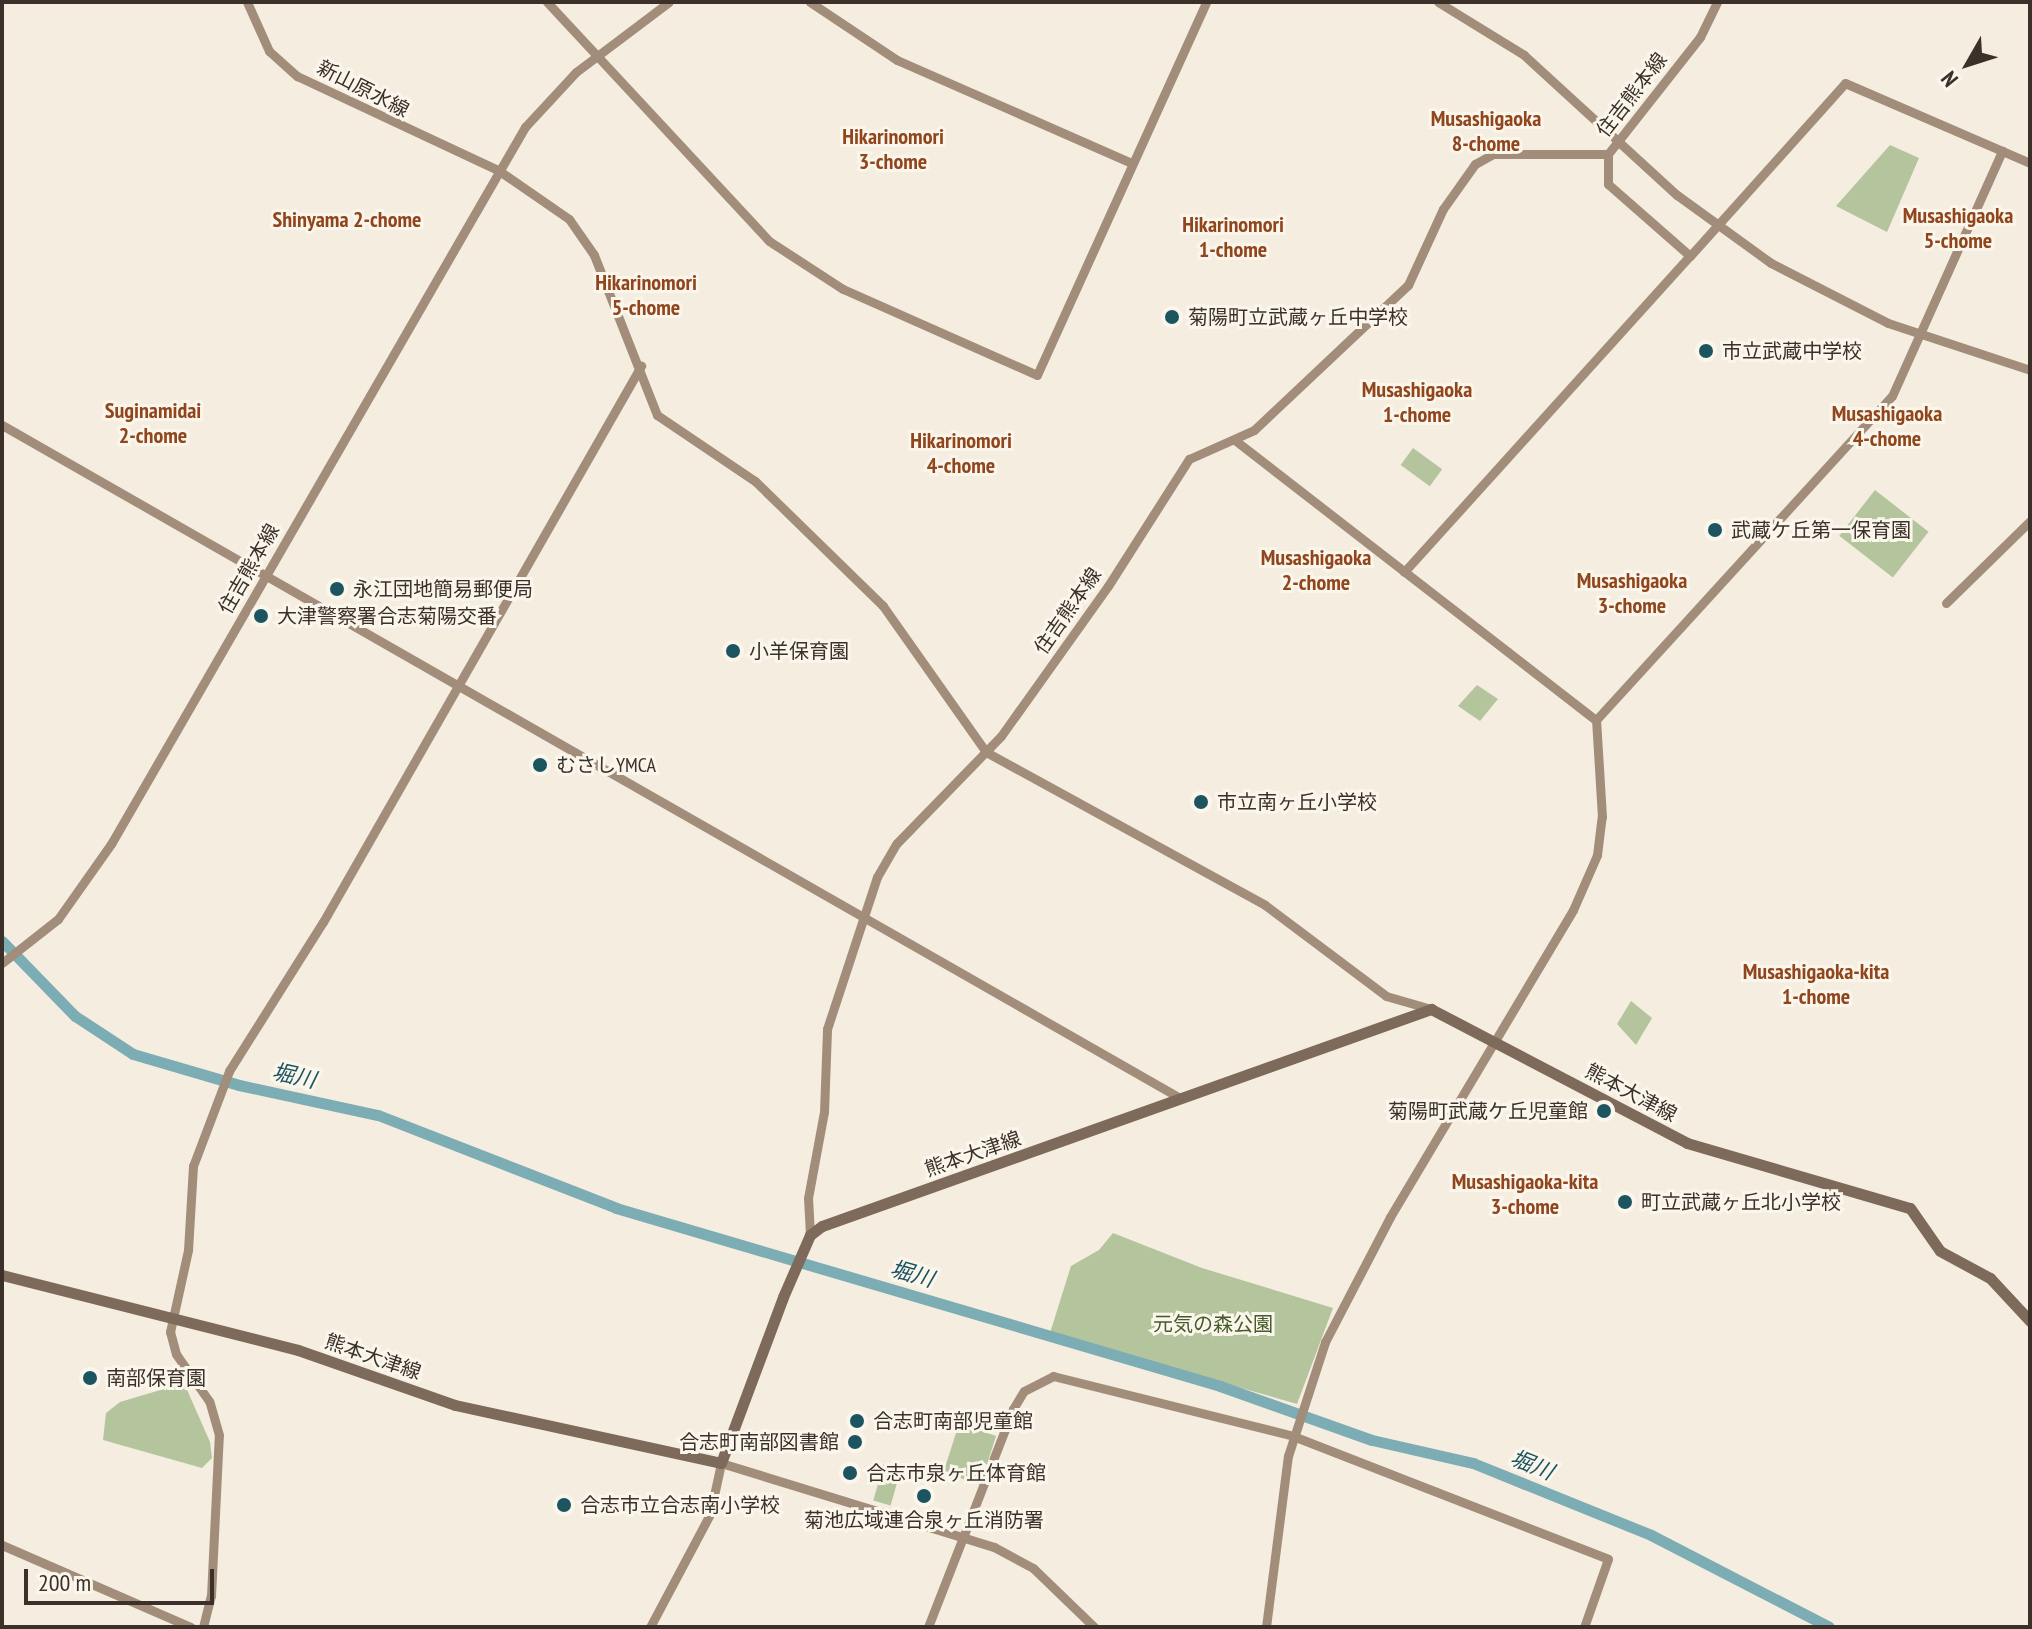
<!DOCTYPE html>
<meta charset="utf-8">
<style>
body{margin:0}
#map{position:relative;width:2032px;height:1629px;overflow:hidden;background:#f5eddf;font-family:"PT Sans Narrow","Noto Sans JP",sans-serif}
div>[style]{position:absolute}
.green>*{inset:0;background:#b4c59d;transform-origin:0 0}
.river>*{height:11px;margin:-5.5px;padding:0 5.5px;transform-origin:5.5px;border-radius:5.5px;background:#7cacb4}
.secondary>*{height:9px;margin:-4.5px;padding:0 4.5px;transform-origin:4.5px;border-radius:4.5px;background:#a28d7a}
.primary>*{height:11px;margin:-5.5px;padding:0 5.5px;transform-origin:5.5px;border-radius:5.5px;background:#7e6a5a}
.dots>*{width:22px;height:22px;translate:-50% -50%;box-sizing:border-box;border:4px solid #fbf6ec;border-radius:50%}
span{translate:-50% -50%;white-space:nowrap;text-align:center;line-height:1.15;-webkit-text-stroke:6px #fbf6ec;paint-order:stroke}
.street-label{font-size:20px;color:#3b312a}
.poi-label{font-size:20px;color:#3b312a}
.left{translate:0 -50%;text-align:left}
.right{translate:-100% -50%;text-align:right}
.park-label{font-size:20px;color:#455b2b}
.neighbourhood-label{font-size:22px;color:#90451c;font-weight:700}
.water-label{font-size:22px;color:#1c5460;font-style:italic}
.frame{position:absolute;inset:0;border:4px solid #3b312a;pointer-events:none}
.north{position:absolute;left:1928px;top:24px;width:80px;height:80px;-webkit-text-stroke:6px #fbf6ec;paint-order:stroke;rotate:231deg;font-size:22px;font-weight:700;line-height:32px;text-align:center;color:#3b312a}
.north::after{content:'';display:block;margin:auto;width:28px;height:36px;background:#3b312a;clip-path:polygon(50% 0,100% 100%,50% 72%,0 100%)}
.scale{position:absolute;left:24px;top:1569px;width:190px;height:36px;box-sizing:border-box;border:4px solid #3b312a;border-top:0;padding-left:10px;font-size:24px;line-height:28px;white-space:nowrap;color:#3b312a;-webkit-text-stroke:6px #fbf6ec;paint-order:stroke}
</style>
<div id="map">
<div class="green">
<div style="clip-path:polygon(1890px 145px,1919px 158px,1887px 232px,1836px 206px)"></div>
<div style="left:1413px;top:448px;width:36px;height:21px;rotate:36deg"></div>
<div style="left:1875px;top:490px;width:68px;height:58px;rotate:38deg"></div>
<div style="clip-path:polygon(1477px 685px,1498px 699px,1480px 721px,1458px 706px)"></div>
<div style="clip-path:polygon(1631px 1001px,1652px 1018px,1636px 1045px,1617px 1024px)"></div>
<div style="clip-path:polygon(1113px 1233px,1202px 1268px,1333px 1308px,1297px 1404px,1050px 1333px,1071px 1266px,1099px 1250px)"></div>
<div style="clip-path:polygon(184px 1383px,210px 1442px,212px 1458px,202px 1468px,103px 1440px,106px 1413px,120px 1402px)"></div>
<div style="left:959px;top:1424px;width:39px;height:51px;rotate:18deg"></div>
<div style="left:884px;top:1463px;width:18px;height:39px;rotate:16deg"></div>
</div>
<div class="river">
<div style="left:2px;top:941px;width:105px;rotate:45.8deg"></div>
<div style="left:75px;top:1016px;width:69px;rotate:33.2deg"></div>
<div style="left:133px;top:1054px;width:110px;rotate:16.3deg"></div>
<div style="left:239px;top:1085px;width:142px;rotate:12.2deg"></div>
<div style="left:378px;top:1115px;width:256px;rotate:21.3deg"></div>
<div style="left:616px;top:1208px;width:630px;rotate:16.42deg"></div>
<div style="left:1220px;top:1386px;width:161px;rotate:19.6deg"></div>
<div style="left:1372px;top:1440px;width:104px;rotate:12.8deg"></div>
<div style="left:1473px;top:1463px;width:192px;rotate:22deg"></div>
<div style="left:1651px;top:1535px;width:200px;rotate:27.3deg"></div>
</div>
<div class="secondary">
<div style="left:247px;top:2px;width:54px;rotate:65.8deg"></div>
<div style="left:269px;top:51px;width:38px;rotate:42deg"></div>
<div style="left:297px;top:76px;width:222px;rotate:25.1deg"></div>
<div style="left:498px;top:170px;width:86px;rotate:34.6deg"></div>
<div style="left:569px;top:219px;width:44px;rotate:55.2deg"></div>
<div style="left:594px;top:255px;width:172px;rotate:68.5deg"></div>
<div style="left:657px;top:415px;width:118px;rotate:34deg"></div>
<div style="left:755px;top:481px;width:179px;rotate:44.3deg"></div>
<div style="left:883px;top:606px;width:179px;rotate:54.8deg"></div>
<div style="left:986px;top:752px;width:318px;rotate:28.7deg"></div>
<div style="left:1265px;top:905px;width:151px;rotate:36.9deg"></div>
<div style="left:1386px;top:996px;width:47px;rotate:16.1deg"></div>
<div style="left:547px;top:2px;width:326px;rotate:47.1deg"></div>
<div style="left:769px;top:241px;width:88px;rotate:33deg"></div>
<div style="left:843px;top:289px;width:212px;rotate:23.9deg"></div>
<div style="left:1037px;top:375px;width:409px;rotate:-65.6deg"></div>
<div style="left:810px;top:2px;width:105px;rotate:33.7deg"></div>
<div style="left:897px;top:60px;width:257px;rotate:23.7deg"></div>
<div style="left:1438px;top:2px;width:101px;rotate:31.6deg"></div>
<div style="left:1524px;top:55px;width:207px;rotate:42.5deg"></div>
<div style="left:1677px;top:195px;width:116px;rotate:35.9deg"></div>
<div style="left:1771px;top:263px;width:131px;rotate:27.1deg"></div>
<div style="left:1888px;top:323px;width:150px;rotate:18.3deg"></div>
<div style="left:1690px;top:256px;width:232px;rotate:-48.1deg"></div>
<div style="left:1845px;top:83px;width:202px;rotate:23.4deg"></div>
<div style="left:2px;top:425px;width:1357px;rotate:29.74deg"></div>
<div style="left:1236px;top:441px;width:455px;rotate:37.8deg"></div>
<div style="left:1404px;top:572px;width:426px;rotate:-47.9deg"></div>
<div style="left:1690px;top:256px;width:109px;rotate:-138.7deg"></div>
<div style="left:1608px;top:184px;width:30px;rotate:-90deg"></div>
<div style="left:1946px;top:603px;width:117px;rotate:-44.3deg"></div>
<div style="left:2px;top:963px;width:71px;rotate:-38.2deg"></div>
<div style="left:58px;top:919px;width:92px;rotate:-54.8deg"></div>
<div style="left:111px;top:844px;width:828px;rotate:-60deg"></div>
<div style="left:525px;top:127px;width:75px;rotate:-47.2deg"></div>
<div style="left:576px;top:72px;width:116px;rotate:-37deg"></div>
<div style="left:810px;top:1235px;width:37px;rotate:-93deg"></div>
<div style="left:808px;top:1198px;width:87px;rotate:-79.5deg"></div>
<div style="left:824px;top:1112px;width:83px;rotate:-87.9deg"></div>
<div style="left:827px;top:1029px;width:160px;rotate:-71.8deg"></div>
<div style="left:877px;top:877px;width:39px;rotate:-60deg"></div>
<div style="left:897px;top:843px;width:149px;rotate:-45.8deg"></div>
<div style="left:1001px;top:736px;width:184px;rotate:-54.5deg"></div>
<div style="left:1108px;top:586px;width:151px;rotate:-57.5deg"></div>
<div style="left:1189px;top:459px;width:71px;rotate:-24deg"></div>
<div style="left:1254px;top:430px;width:212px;rotate:-43.3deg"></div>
<div style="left:1408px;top:285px;width:84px;rotate:-65.3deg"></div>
<div style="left:1443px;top:209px;width:55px;rotate:-54.6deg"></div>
<div style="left:1475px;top:164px;width:21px;rotate:-29deg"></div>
<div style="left:1493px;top:154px;width:115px"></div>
<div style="left:1608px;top:154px;width:149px;rotate:-51.8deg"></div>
<div style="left:1700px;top:37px;width:39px;rotate:-64deg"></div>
<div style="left:2px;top:1545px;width:206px;rotate:23.5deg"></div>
<div style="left:203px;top:1627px;width:32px;rotate:-76deg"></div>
<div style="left:211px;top:1596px;width:161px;rotate:-87.2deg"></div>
<div style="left:219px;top:1435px;width:35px;rotate:-106deg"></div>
<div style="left:209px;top:1401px;width:57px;rotate:-125.1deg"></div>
<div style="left:176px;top:1354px;width:23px;rotate:-105deg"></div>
<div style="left:170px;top:1332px;width:84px;rotate:-77.6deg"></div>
<div style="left:188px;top:1250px;width:84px;rotate:-86.6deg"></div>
<div style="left:193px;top:1166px;width:102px;rotate:-69.2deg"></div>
<div style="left:229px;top:1071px;width:176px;rotate:-57.8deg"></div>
<div style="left:323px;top:922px;width:641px;rotate:-60.23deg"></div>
<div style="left:650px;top:1627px;width:128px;rotate:-62deg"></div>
<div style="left:710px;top:1514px;width:52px;rotate:-77.8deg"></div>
<div style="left:721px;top:1463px;width:286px;rotate:17.1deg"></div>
<div style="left:994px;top:1547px;width:44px;rotate:28.3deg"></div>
<div style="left:1033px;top:1568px;width:85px;rotate:44deg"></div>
<div style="left:928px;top:1627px;width:234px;rotate:-68.7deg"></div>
<div style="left:1013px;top:1409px;width:21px;rotate:-59deg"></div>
<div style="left:1024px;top:1391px;width:33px;rotate:-27deg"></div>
<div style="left:1053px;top:1376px;width:247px;rotate:14deg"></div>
<div style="left:1293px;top:1436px;width:338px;rotate:21.3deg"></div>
<div style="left:1608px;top:1559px;width:72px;rotate:109.4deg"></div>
<div style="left:1266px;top:1627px;width:172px;rotate:-82.7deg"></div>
<div style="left:1288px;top:1456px;width:120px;rotate:-72deg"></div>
<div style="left:1325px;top:1342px;width:141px;rotate:-62.5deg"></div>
<div style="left:1390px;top:1217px;width:357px;rotate:-59.2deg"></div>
<div style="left:1573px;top:910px;width:60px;rotate:-66.4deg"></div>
<div style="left:1597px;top:855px;width:38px;rotate:-83deg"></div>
<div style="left:1602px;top:817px;width:97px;rotate:-93.5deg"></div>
<div style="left:1596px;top:720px;width:439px;rotate:-47.6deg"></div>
<div style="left:1892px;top:396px;width:269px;rotate:-65.8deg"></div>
</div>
<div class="primary">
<div style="left:2px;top:1275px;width:305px;rotate:14.2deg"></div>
<div style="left:298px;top:1350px;width:166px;rotate:19.3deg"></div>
<div style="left:455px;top:1405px;width:272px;rotate:12.3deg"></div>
<div style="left:721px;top:1463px;width:177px;rotate:-69.5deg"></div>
<div style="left:783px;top:1297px;width:68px;rotate:-66.5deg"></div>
<div style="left:810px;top:1235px;width:15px;rotate:-37deg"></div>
<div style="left:822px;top:1226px;width:647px;rotate:-19.61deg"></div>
<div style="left:1431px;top:1009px;width:289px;rotate:27.6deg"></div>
<div style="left:1687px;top:1143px;width:232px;rotate:16.3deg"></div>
<div style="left:1910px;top:1208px;width:52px;rotate:55.1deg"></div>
<div style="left:1940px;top:1251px;width:57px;rotate:28.4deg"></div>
<div style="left:1990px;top:1278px;width:59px;rotate:47.1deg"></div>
</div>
<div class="dots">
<div style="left:1172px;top:317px;background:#1c5460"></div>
<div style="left:1706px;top:351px;background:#1c5460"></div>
<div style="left:1715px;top:530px;background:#1c5460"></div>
<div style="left:337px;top:589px;background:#1c5460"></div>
<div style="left:261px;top:616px;background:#1c5460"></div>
<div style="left:733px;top:651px;background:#1c5460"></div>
<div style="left:540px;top:765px;background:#1c5460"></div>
<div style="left:1201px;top:802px;background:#1c5460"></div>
<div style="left:1604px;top:1111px;background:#1c5460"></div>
<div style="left:1625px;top:1202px;background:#1c5460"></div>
<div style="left:90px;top:1378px;background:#1c5460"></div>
<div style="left:857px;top:1421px;background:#1c5460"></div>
<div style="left:855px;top:1442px;background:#1c5460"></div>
<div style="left:850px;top:1473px;background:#1c5460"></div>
<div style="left:924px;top:1496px;background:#1c5460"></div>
<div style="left:564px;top:1505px;background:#1c5460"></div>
</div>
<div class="street-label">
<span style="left:363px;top:89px;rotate:27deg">新山原水線</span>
<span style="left:1632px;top:95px;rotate:-52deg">住吉熊本線</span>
<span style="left:249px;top:569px;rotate:-60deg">住吉熊本線</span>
<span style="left:1068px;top:611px;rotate:-55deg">住吉熊本線</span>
<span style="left:1631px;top:1093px;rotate:28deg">熊本大津線</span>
<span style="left:973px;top:1154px;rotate:-19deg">熊本大津線</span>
<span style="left:373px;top:1357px;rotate:19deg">熊本大津線</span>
</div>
<div class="poi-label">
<span class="left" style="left:1188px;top:317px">菊陽町立武蔵ヶ丘中学校</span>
<span class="left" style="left:1722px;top:351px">市立武蔵中学校</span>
<span class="left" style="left:1731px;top:530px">武蔵ケ丘第一保育園</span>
<span class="left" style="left:353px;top:589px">永江団地簡易郵便局</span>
<span class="left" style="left:277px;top:616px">大津警察署合志菊陽交番</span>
<span class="left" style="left:749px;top:651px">小羊保育園</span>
<span class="left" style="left:556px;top:765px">むさしYMCA</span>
<span class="left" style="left:1217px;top:802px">市立南ヶ丘小学校</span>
<span class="right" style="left:1588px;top:1111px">菊陽町武蔵ケ丘児童館</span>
<span class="left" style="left:1641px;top:1202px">町立武蔵ヶ丘北小学校</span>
<span class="left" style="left:106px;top:1378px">南部保育園</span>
<span class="left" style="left:873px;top:1421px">合志町南部児童館</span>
<span class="right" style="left:839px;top:1442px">合志町南部図書館</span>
<span class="left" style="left:866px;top:1473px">合志市泉ヶ丘体育館</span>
<span class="left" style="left:580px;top:1505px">合志市立合志南小学校</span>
<span style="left:924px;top:1520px">菊池広域連合泉ヶ丘消防署</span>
</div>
<div class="park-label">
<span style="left:1213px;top:1324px">元気の森公園</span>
</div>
<div class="neighbourhood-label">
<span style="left:1486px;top:131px">Musashigaoka<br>8-chome</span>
<span style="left:893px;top:149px">Hikarinomori<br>3-chome</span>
<span style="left:1958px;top:228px">Musashigaoka<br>5-chome</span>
<span style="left:347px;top:220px">Shinyama 2-chome</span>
<span style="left:1233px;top:237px">Hikarinomori<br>1-chome</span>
<span style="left:646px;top:295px">Hikarinomori<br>5-chome</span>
<span style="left:1417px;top:402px">Musashigaoka<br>1-chome</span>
<span style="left:153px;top:423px">Suginamidai<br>2-chome</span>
<span style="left:1887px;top:426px">Musashigaoka<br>4-chome</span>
<span style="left:961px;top:453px">Hikarinomori<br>4-chome</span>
<span style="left:1316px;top:570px">Musashigaoka<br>2-chome</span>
<span style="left:1632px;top:593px">Musashigaoka<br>3-chome</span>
<span style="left:1816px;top:984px">Musashigaoka-kita<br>1-chome</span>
<span style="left:1525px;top:1194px">Musashigaoka-kita<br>3-chome</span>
</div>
<div class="water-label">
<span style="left:294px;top:1076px;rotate:12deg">堀川</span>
<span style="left:912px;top:1274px;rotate:16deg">堀川</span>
<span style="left:1532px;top:1465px;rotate:22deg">堀川</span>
</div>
<div class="frame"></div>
<div class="north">N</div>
<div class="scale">200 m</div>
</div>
